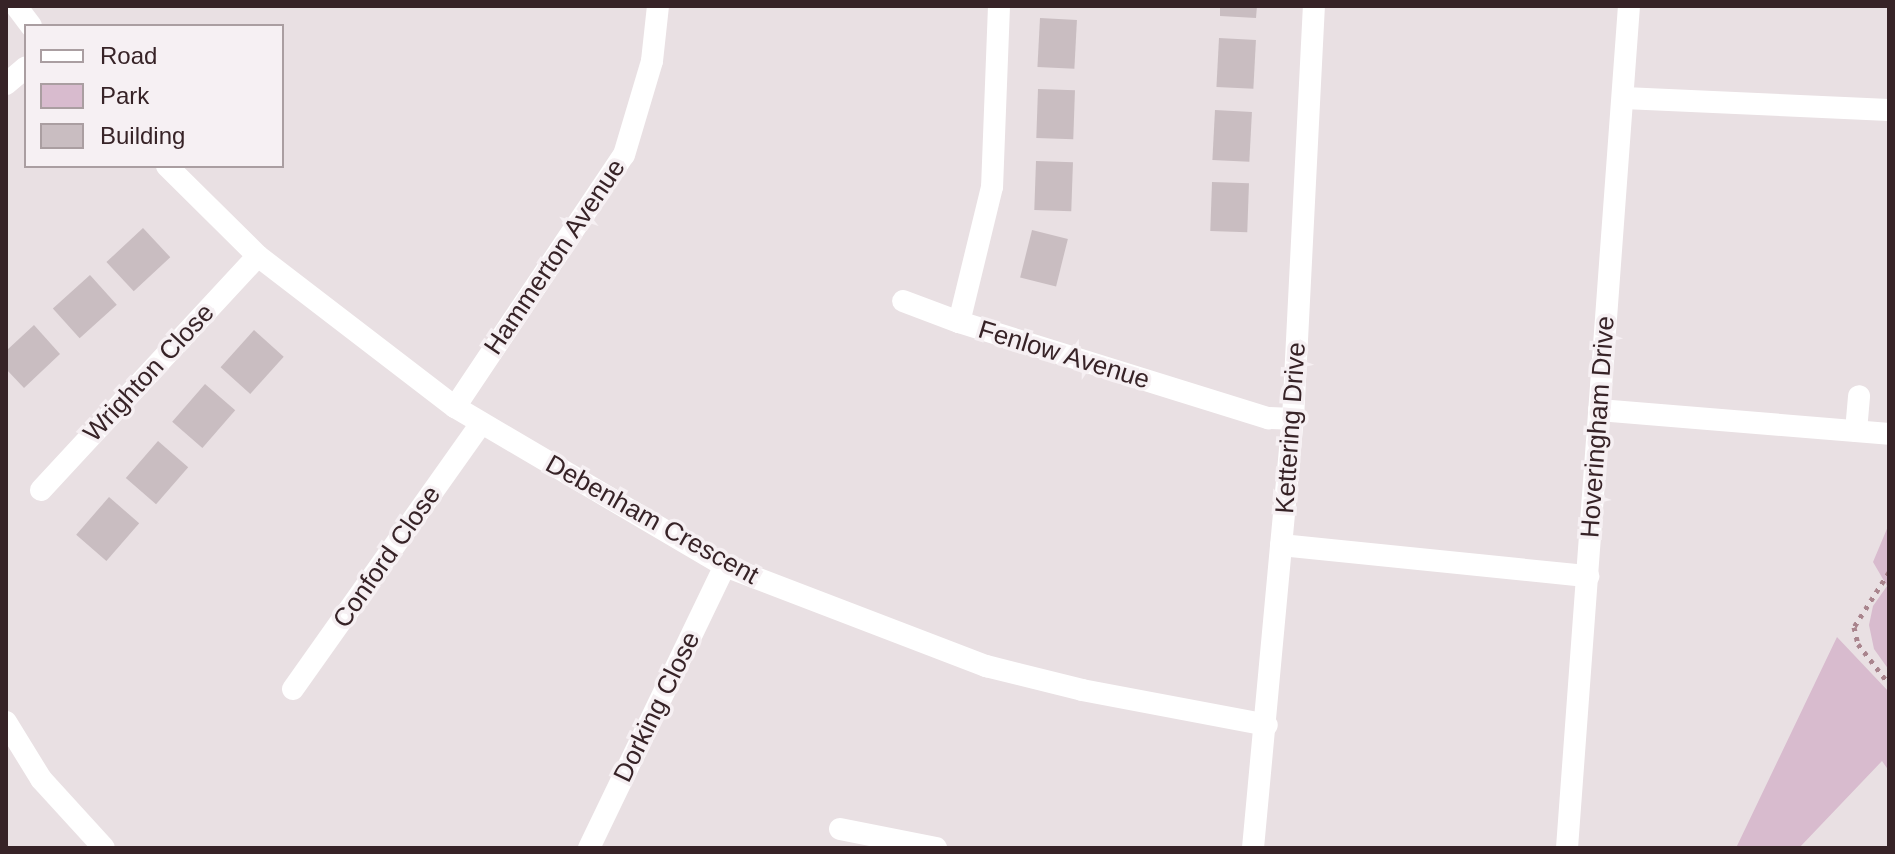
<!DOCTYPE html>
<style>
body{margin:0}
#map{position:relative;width:1895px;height:854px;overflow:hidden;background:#e9e0e3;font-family:Arial,sans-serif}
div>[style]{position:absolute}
.green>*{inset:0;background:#d8bbce}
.building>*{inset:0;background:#c9bdc1;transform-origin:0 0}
.path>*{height:5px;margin-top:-2.5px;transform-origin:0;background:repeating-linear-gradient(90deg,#a9848d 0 4px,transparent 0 10px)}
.minor>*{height:22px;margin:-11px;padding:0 11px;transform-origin:11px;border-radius:11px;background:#fff}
span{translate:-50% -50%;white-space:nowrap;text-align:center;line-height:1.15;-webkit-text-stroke:7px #f6f0f3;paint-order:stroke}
.street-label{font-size:26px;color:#372327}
.frame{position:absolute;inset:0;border:8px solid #372327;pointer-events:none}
.legend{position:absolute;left:24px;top:24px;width:260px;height:144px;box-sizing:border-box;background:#f6f0f3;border:2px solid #aa9ea1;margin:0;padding:10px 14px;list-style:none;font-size:24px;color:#372327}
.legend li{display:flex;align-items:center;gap:16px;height:40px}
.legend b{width:40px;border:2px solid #aa9ea1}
</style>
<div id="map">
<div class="green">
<div style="clip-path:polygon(1889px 524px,1889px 670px,1874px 649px,1869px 625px,1873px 606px,1887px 586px,1873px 562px)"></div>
<div style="clip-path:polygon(1837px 637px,1889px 692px,1889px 771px,1882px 761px,1799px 848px,1736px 848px)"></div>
</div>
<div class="building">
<div style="clip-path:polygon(1220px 6px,1257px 6px,1256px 18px,1220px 16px)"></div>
<div style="left:1040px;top:18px;width:37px;height:49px;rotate:3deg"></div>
<div style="left:1219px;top:38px;width:37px;height:49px;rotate:3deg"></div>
<div style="left:1038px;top:89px;width:37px;height:49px;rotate:2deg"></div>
<div style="left:1215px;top:110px;width:37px;height:50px;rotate:3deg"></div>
<div style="left:1036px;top:161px;width:37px;height:49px;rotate:2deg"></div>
<div style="left:1212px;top:182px;width:37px;height:49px;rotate:2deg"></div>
<div style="left:143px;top:228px;width:40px;height:50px;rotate:47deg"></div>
<div style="left:1032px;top:230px;width:37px;height:49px;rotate:14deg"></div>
<div style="left:90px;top:275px;width:40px;height:50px;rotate:48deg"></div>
<div style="clip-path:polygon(34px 325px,60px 354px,24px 388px,6px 369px,6px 351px)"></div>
<div style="left:254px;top:330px;width:40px;height:50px;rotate:42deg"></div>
<div style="left:205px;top:384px;width:40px;height:50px;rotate:41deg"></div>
<div style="left:158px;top:441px;width:40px;height:49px;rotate:41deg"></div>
<div style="left:109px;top:497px;width:40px;height:50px;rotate:41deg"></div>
</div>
<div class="path">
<div style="left:1889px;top:572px;width:65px;rotate:122.5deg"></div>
<div style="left:1854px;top:627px;width:17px;rotate:77deg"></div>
<div style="left:1858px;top:644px;width:51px;rotate:52.2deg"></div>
</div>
<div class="minor">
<div style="left:16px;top:6px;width:25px;rotate:53deg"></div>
<div style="left:999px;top:6px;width:181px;rotate:92.2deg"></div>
<div style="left:992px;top:187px;width:139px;rotate:103.7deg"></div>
<div style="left:959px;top:322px;width:324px;rotate:17.3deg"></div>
<div style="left:1268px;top:418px;width:25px;rotate:2deg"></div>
<div style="left:6px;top:84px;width:26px;rotate:-40deg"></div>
<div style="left:1624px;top:98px;width:265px;rotate:2.6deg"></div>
<div style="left:167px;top:166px;width:128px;rotate:44.7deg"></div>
<div style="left:258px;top:256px;width:248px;rotate:37.5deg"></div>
<div style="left:455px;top:407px;width:313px;rotate:30.5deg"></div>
<div style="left:725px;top:566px;width:280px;rotate:21deg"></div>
<div style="left:986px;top:666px;width:99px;rotate:14deg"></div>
<div style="left:1082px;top:690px;width:188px;rotate:10.7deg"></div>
<div style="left:903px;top:301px;width:60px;rotate:20.6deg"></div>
<div style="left:455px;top:407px;width:303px;rotate:-56.2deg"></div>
<div style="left:624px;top:155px;width:98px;rotate:-73.4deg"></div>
<div style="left:652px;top:61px;width:55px;rotate:-83.8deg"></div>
<div style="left:1599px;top:410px;width:291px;rotate:4.7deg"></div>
<div style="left:1856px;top:431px;width:35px;rotate:-85deg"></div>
<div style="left:41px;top:490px;width:319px;rotate:-47.2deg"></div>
<div style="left:1281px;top:545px;width:309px;rotate:5.8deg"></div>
<div style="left:293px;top:689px;width:324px;rotate:-54.7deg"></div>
<div style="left:6px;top:722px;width:67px;rotate:58.4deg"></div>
<div style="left:41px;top:779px;width:93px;rotate:47.6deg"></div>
<div style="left:840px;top:829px;width:98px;rotate:11.2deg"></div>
<div style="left:589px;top:848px;width:313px;rotate:-64.3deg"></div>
<div style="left:1253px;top:848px;width:431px;rotate:-84.7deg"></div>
<div style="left:1293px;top:419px;width:414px;rotate:-87.1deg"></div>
<div style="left:1567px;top:848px;width:844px;rotate:-85.79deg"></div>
</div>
<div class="street-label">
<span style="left:555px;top:257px;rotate:-56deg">Hammerton Avenue</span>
<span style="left:1064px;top:355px;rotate:17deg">Fenlow Avenue</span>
<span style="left:149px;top:373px;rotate:-47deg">Wrighton Close</span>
<span style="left:1598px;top:427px;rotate:-86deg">Hoveringham Drive</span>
<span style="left:1291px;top:428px;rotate:-86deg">Kettering Drive</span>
<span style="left:652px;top:520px;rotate:29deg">Debenham Crescent</span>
<span style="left:387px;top:557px;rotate:-55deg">Conford Close</span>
<span style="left:657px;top:707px;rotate:-64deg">Dorking Close</span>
</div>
<div class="frame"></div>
<ul class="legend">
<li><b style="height:10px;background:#fff"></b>Road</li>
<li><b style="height:22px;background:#d8bbce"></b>Park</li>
<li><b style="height:22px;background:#c9bdc1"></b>Building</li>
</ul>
</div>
